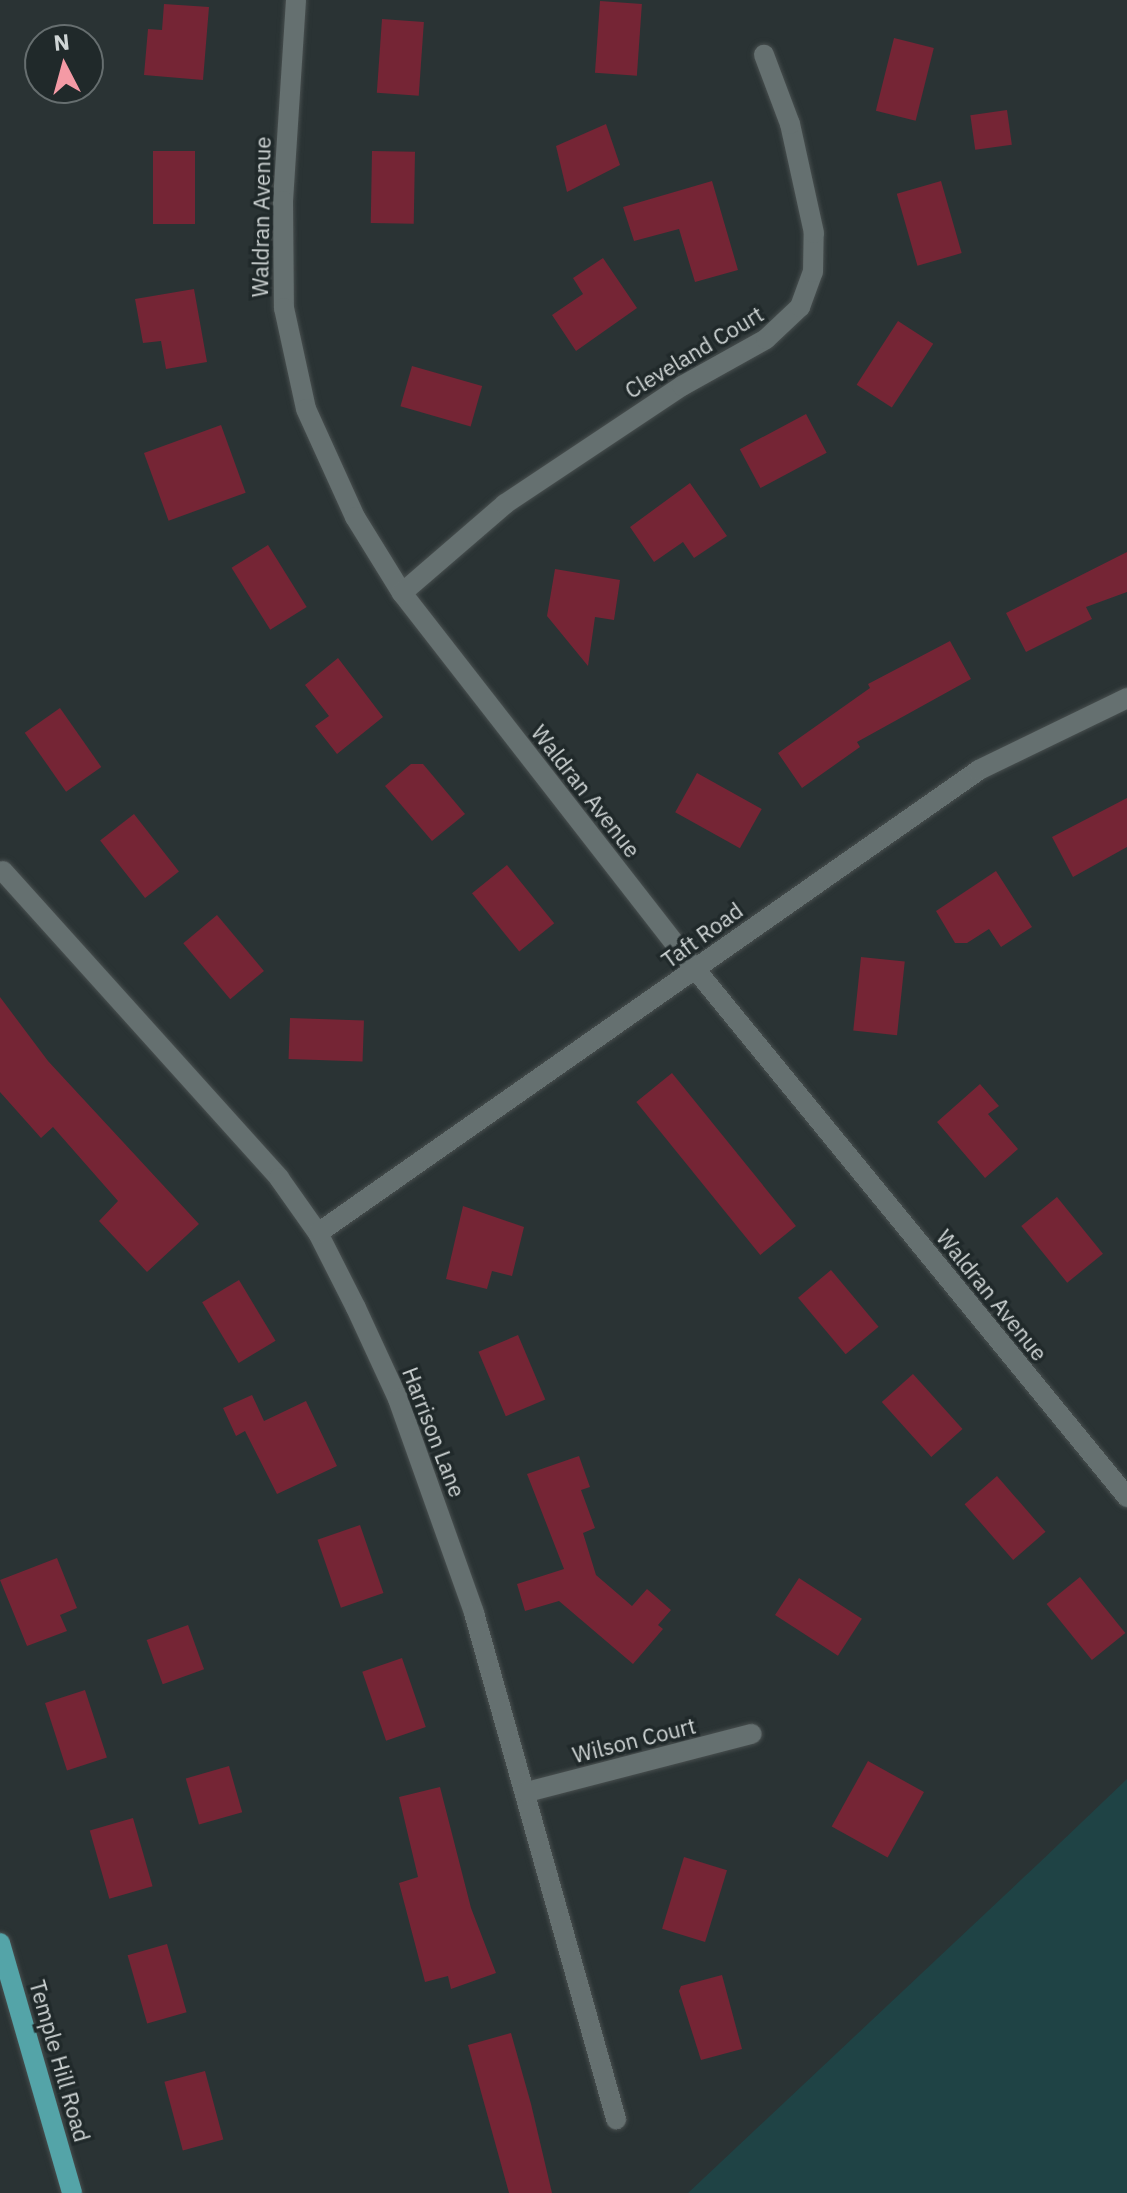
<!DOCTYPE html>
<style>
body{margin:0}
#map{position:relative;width:1127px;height:2193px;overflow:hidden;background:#2a3334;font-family:"IBM Plex Sans",sans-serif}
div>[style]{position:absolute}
.green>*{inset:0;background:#1f4345}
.building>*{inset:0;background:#752535;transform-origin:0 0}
.roads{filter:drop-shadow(0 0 2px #484f4f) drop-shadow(0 0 2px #484f4f)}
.minor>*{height:20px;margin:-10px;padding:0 10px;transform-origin:10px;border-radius:10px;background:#657070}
.major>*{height:20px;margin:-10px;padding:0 10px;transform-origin:10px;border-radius:10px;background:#54a4a8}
span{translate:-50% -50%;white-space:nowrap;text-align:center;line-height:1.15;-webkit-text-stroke:7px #20292a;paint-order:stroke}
.street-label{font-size:22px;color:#d0d6d6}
.north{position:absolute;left:24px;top:24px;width:80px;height:80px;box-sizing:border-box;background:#20292a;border:2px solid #666e6f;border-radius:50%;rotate:354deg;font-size:22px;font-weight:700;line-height:32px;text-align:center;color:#d0d6d6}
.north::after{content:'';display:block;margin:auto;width:28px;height:36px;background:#f49aa5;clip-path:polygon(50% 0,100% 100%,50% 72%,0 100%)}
</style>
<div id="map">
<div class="green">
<div style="clip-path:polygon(1127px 1779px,1127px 2193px,688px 2193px,1039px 1863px)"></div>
</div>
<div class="building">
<div style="left:600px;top:1px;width:42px;height:72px;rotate:4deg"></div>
<div style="clip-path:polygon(164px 4px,209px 7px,203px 80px,144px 75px,148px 29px,162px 30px)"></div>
<div style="left:382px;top:19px;width:42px;height:74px;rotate:4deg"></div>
<div style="left:894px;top:38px;width:41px;height:75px;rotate:14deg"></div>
<div style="left:1007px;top:110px;width:35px;height:37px;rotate:82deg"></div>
<div style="clip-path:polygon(606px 124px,620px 165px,567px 192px,556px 146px)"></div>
<div style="left:153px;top:151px;width:42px;height:73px"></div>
<div style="left:372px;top:151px;width:43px;height:72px;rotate:1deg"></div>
<div style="clip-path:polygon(712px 181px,738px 270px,695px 282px,679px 229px,634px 241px,623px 207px)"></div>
<div style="left:941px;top:181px;width:75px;height:46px;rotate:74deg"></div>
<div style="clip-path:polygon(603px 258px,637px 308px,576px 351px,552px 315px,583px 294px,573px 278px)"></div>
<div style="clip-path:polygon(194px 289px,207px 362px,166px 369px,161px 341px,143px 343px,135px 299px)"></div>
<div style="left:898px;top:321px;width:42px;height:76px;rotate:33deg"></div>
<div style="left:412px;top:366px;width:73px;height:42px;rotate:16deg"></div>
<div style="left:806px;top:414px;width:44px;height:75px;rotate:62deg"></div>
<div style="left:221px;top:425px;width:72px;height:82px;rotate:70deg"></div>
<div style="clip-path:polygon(690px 483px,727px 536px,694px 558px,683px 542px,654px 562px,630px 527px)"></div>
<div style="left:268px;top:545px;width:73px;height:43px;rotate:58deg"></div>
<div style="clip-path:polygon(1127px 552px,1127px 592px,1086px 607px,1092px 619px,1026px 652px,1006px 613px)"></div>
<div style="clip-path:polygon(555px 569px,620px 580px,614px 620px,595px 617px,588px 666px,547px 616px)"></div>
<div style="clip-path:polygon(950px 641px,971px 679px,857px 742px,860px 747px,802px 788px,778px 753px,870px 688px,868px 684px)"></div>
<div style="clip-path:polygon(338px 658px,383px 717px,337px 754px,315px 726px,329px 716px,305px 685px)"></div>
<div style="left:60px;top:708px;width:72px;height:43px;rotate:55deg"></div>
<div style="clip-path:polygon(411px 764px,423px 764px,465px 814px,432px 841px,385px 786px)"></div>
<div style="left:697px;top:773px;width:74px;height:45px;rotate:29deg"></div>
<div style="clip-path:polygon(1127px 798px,1127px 847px,1073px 877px,1052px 837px)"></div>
<div style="left:134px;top:814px;width:73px;height:43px;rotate:52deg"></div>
<div style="left:507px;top:865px;width:75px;height:45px;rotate:51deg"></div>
<div style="clip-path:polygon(996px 871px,1032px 927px,1001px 947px,989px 929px,967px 943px,955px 943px,936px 911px)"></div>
<div style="left:217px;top:915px;width:73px;height:44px;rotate:50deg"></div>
<div style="left:861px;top:957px;width:44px;height:74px;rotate:6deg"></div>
<div style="clip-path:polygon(0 997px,48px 1061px,199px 1224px,147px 1272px,99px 1221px,118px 1201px,53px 1127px,41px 1138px,0 1092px)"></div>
<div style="left:290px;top:1018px;width:74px;height:41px;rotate:2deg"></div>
<div style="left:672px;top:1073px;width:197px;height:46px;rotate:51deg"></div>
<div style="clip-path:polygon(980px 1084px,999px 1106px,988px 1114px,1018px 1149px,985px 1178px,937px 1122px)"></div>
<div style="left:1057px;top:1197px;width:73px;height:46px;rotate:51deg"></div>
<div style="clip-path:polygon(463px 1206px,524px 1227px,512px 1276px,492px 1271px,487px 1289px,446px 1279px)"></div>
<div style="left:831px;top:1270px;width:74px;height:43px;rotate:50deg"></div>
<div style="left:239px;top:1280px;width:71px;height:43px;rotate:59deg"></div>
<div style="left:518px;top:1335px;width:70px;height:43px;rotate:67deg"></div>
<div style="left:913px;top:1374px;width:74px;height:42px;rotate:48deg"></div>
<div style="clip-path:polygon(252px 1395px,264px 1421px,306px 1401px,337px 1466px,277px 1494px,245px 1431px,236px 1436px,223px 1408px)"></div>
<div style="clip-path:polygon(579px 1456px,590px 1487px,581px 1490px,595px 1528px,583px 1533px,596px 1575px,632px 1606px,647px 1589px,671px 1610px,658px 1625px,663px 1629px,633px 1664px,559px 1601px,525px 1611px,517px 1584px,564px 1569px,527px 1474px)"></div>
<div style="left:997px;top:1476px;width:74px;height:43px;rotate:49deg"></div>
<div style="left:360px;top:1525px;width:72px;height:45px;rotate:71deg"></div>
<div style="clip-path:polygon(57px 1558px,77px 1608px,60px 1615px,67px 1631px,27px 1646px,0 1580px)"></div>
<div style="left:1080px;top:1577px;width:72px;height:43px;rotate:51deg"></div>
<div style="left:799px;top:1578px;width:75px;height:44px;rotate:33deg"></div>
<div style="left:188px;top:1625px;width:47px;height:44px;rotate:70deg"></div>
<div style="left:402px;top:1658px;width:73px;height:42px;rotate:71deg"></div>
<div style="left:85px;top:1690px;width:71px;height:42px;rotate:72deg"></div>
<div style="left:868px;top:1761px;width:64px;height:75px;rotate:29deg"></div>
<div style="left:229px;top:1766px;width:48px;height:45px;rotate:74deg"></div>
<div style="clip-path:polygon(440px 1787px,471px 1908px,496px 1973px,451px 1989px,448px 1976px,425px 1982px,399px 1883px,418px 1877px,399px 1797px)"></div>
<div style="left:133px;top:1818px;width:71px;height:45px;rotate:74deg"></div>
<div style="left:684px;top:1857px;width:45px;height:75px;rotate:17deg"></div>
<div style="left:167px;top:1944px;width:71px;height:41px;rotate:74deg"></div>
<div style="clip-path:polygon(722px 1975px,742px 2049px,701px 2060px,679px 1991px,681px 1986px)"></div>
<div style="clip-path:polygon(511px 2033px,531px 2104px,552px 2193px,509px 2193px,468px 2045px)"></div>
<div style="left:205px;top:2071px;width:71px;height:42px;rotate:75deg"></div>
</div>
<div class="roads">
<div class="minor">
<div style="left:296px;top:0;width:201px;rotate:93.7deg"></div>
<div style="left:283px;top:201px;width:107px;rotate:89.5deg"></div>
<div style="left:284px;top:308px;width:103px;rotate:77.7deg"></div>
<div style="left:306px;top:409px;width:119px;rotate:65.6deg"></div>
<div style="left:355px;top:517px;width:89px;rotate:58.3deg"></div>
<div style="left:402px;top:593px;width:478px;rotate:52.1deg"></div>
<div style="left:696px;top:970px;width:681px;rotate:50.72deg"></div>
<div style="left:402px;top:593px;width:136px;rotate:-40.8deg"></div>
<div style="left:505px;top:504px;width:213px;rotate:-33.7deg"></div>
<div style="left:682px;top:386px;width:96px;rotate:-29.2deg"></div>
<div style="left:766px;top:339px;width:47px;rotate:-43.3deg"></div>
<div style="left:800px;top:307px;width:37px;rotate:-70deg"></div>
<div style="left:813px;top:272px;width:39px;rotate:-89deg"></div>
<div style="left:814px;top:233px;width:112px;rotate:-102.4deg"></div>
<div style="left:790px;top:124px;width:74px;rotate:-110.6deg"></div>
<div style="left:3px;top:871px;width:413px;rotate:48deg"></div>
<div style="left:279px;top:1178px;width:67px;rotate:54.7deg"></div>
<div style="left:318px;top:1233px;width:84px;rotate:63.1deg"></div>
<div style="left:356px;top:1308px;width:100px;rotate:65.2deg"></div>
<div style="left:398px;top:1399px;width:227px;rotate:70.4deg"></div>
<div style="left:474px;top:1613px;width:526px;rotate:74.32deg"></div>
<div style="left:318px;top:1233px;width:807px;rotate:-35.01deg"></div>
<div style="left:979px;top:770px;width:165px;rotate:-25.9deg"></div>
<div style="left:527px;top:1792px;width:232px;rotate:-14.5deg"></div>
</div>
<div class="major">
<div style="left:0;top:1943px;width:260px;rotate:73.9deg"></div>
</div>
</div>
<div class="street-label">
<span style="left:261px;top:217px;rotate:-89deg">Waldran Avenue</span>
<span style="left:694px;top:352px;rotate:-31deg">Cleveland Court</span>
<span style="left:586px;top:791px;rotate:52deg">Waldran Avenue</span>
<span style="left:702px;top:935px;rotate:-36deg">Taft Road</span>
<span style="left:992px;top:1295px;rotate:51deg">Waldran Avenue</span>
<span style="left:434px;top:1432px;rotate:69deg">Harrison Lane</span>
<span style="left:634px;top:1740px;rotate:-14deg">Wilson Court</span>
<span style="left:60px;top:2061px;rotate:74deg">Temple Hill Road</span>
</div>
<div class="north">N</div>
</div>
